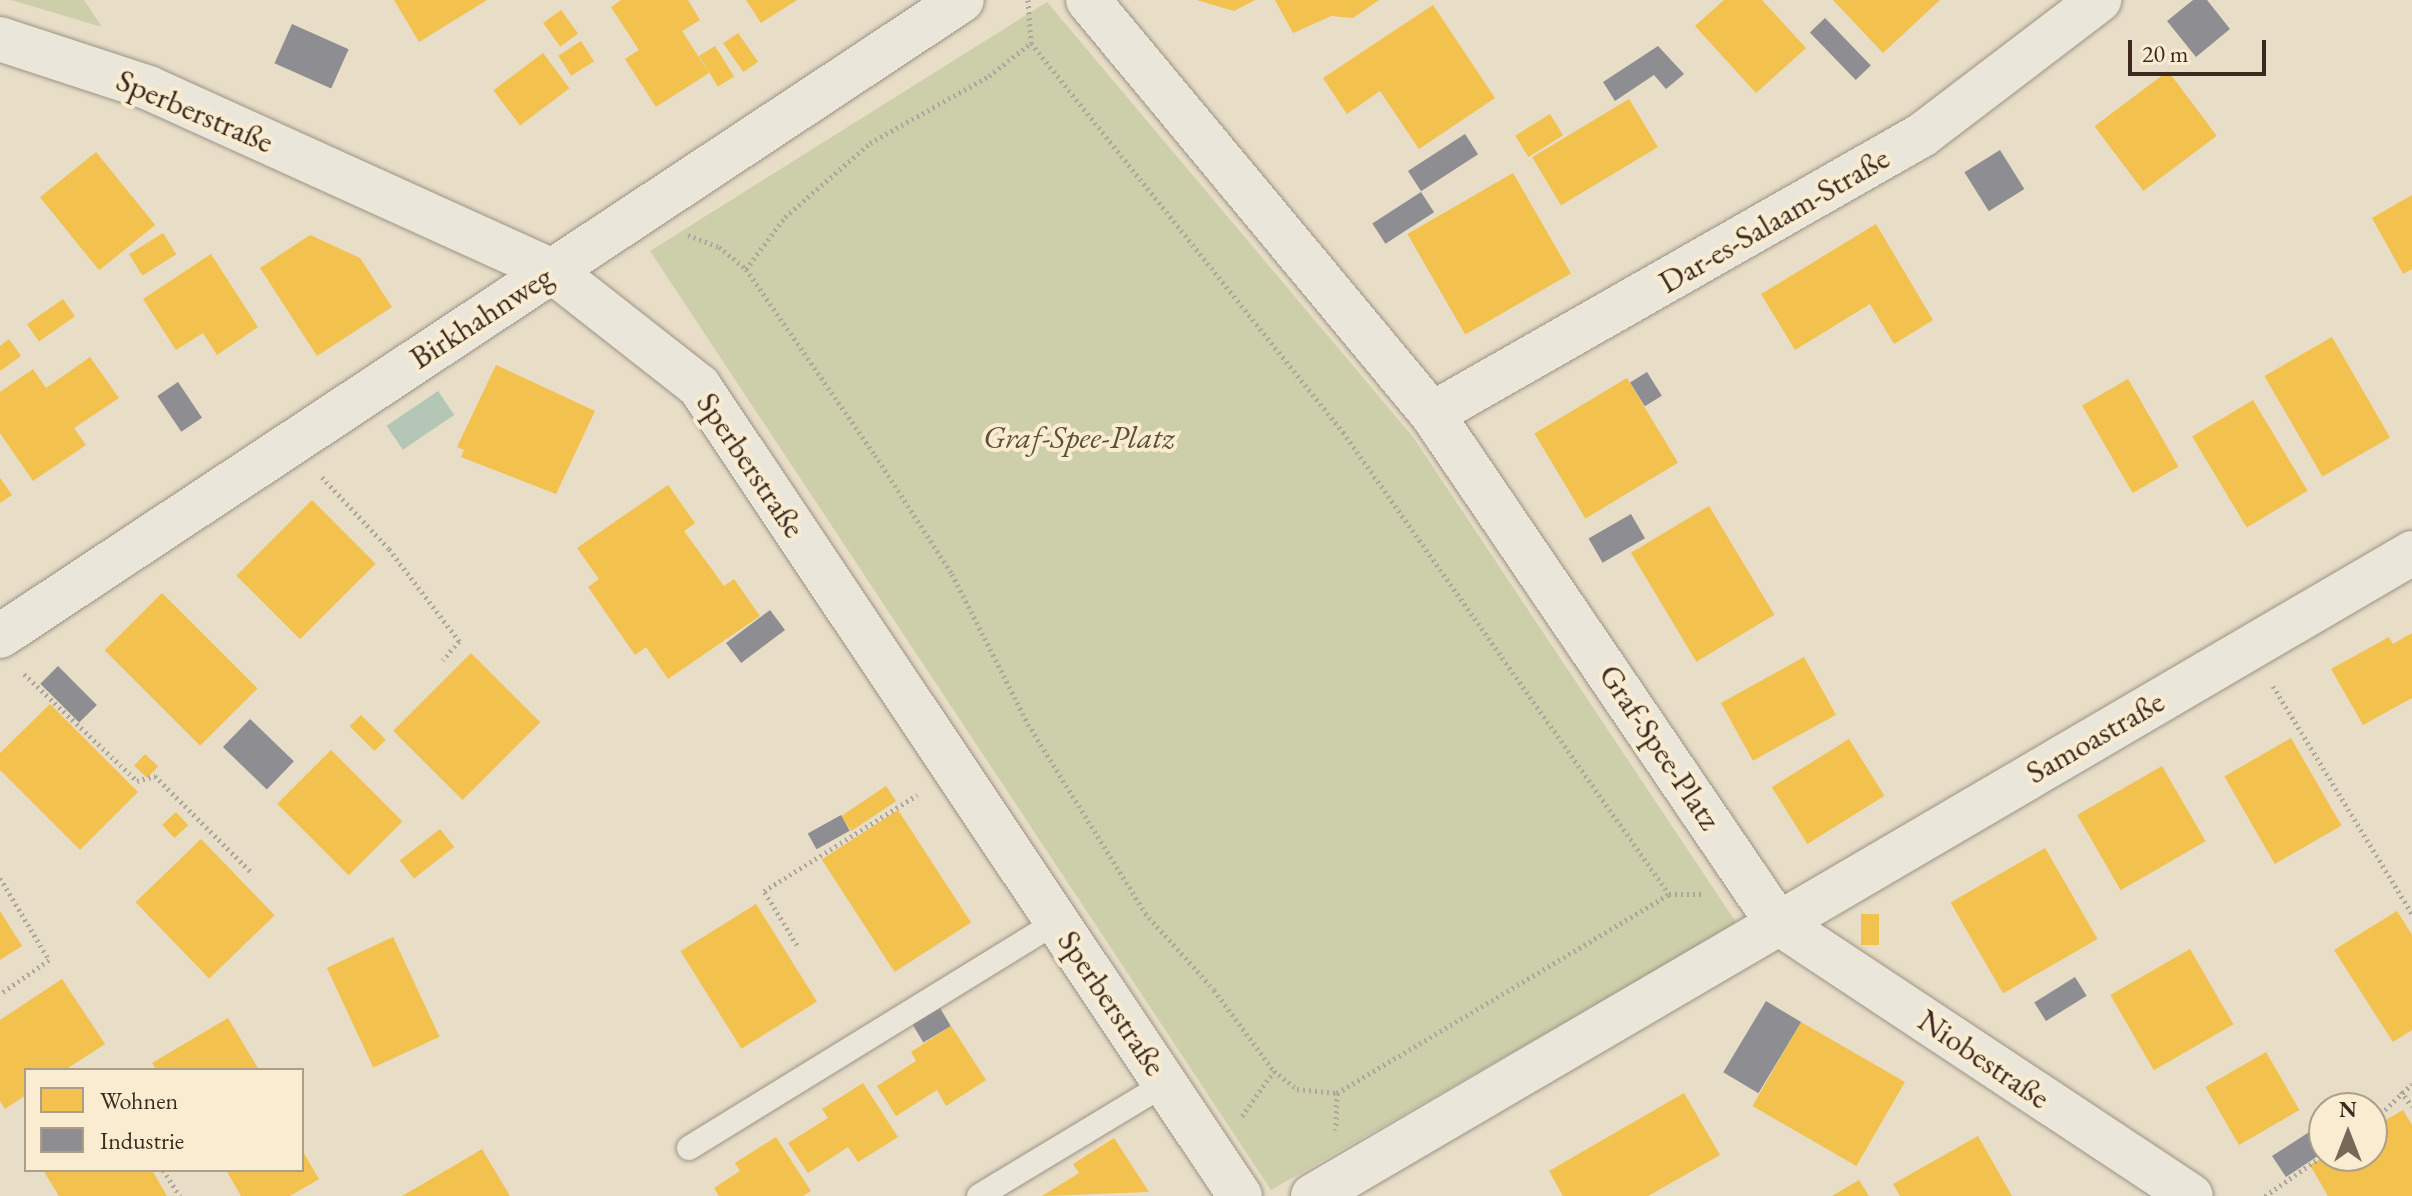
<!DOCTYPE html>
<meta charset="utf-8">
<style>
body{margin:0}
#map{position:relative;width:2412px;height:1196px;overflow:hidden;background:#e8ddc6;font-family:"EB Garamond",serif}
div>[style]{position:absolute}
.green>*{inset:0;background:#cdcfaa}
.water>*{inset:0;background:#b4c7b7;transform-origin:0 0}
.homes>*{inset:0;background:#f2c14e;transform-origin:0 0}
.industry>*{inset:0;background:#8d8d92;transform-origin:0 0}
.path>*{height:5px;margin-top:-2.5px;transform-origin:0;background:repeating-linear-gradient(90deg,#aca69c 0 2px,transparent 0 6px)}
.roads{filter:drop-shadow(0 0 2px #9c9386) drop-shadow(0 0 2px #9c9386)}
.lane>*{height:24px;margin:-12px;padding:0 12px;transform-origin:12px;border-radius:12px;background:#ebe6da}
.street>*{height:44px;margin:-22px;padding:0 22px;transform-origin:22px;border-radius:22px;background:#ebe6da}
span{translate:-50% -50%;white-space:nowrap;text-align:center;line-height:1.15;-webkit-text-stroke:8px #f9ecd1;paint-order:stroke}
.street-label{font-size:32px;color:#3c291f}
.park-label{font-size:32px;color:#5b503c;font-style:italic}
.legend{position:absolute;left:24px;top:1068px;width:280px;height:104px;box-sizing:border-box;background:#f9ecd1;border:2px solid #ad9e8a;margin:0;padding:10px 14px;list-style:none;font-size:24px;color:#3c291f}
.legend li{display:flex;align-items:center;gap:16px;height:40px}
.legend b{width:40px;border:2px solid #ad9e8a}
.north{position:absolute;left:2308px;top:1092px;width:80px;height:80px;box-sizing:border-box;background:#f9ecd1;border:2px solid #ad9e8a;border-radius:50%;rotate:0deg;font-size:22px;font-weight:700;line-height:32px;text-align:center;color:#3c291f}
.north::after{content:'';display:block;margin:auto;width:28px;height:36px;background:#786859;clip-path:polygon(50% 0,100% 100%,50% 72%,0 100%)}
.scale{position:absolute;left:2128px;top:40px;width:138px;height:36px;box-sizing:border-box;border:4px solid #3c291f;border-top:0;padding-left:10px;font-size:24px;line-height:28px;white-space:nowrap;color:#3c291f;-webkit-text-stroke:6px #f9ecd1;paint-order:stroke}
</style>
<div id="map">
<div class="green">
<div style="clip-path:polygon(11px 0,84px 0,102px 27px)"></div>
<div style="clip-path:polygon(1047px 2px,1413px 437px,1737px 924px,1271px 1190px,650px 251px)"></div>
</div>
<div class="water">
<div style="left:438px;top:391px;width:29px;height:62px;rotate:56deg"></div>
</div>
<div class="homes">
<div style="clip-path:polygon(394px 0,487px 0,419px 42px)"></div>
<div style="clip-path:polygon(621px 0,688px 0,700px 20px,682px 31px,709px 73px,656px 107px,625px 59px,639px 50px,611px 7px)"></div>
<div style="clip-path:polygon(746px 0,797px 0,761px 23px)"></div>
<div style="clip-path:polygon(1197px 0,1255px 0,1234px 11px)"></div>
<div style="clip-path:polygon(1275px 0,1379px 0,1353px 18px,1331px 16px,1293px 33px)"></div>
<div style="clip-path:polygon(1724px 0,1762px 0,1806px 48px,1756px 93px,1695px 26px)"></div>
<div style="clip-path:polygon(1833px 0,1940px 0,1883px 53px)"></div>
<div style="clip-path:polygon(1433px 5px,1495px 98px,1419px 149px,1380px 91px,1347px 114px,1323px 78px)"></div>
<div style="left:561px;top:10px;width:29px;height:22px;rotate:54deg"></div>
<div style="left:738px;top:33px;width:35px;height:18px;rotate:55deg"></div>
<div style="left:581px;top:41px;width:24px;height:27px;rotate:57deg"></div>
<div style="left:715px;top:46px;width:36px;height:19px;rotate:58deg"></div>
<div style="left:543px;top:53px;width:44px;height:62px;rotate:53deg"></div>
<div style="left:2168px;top:71px;width:81px;height:92px;rotate:53deg"></div>
<div style="left:1629px;top:99px;width:56px;height:113px;rotate:59deg"></div>
<div style="left:1550px;top:114px;width:25px;height:41px;rotate:58deg"></div>
<div style="left:96px;top:152px;width:94px;height:72px;rotate:51deg"></div>
<div style="left:1513px;top:173px;width:116px;height:122px;rotate:60deg"></div>
<div style="clip-path:polygon(2412px 195px,2412px 269px,2403px 274px,2372px 218px)"></div>
<div style="clip-path:polygon(1876px 224px,1933px 320px,1894px 344px,1870px 304px,1795px 350px,1761px 294px)"></div>
<div style="left:163px;top:233px;width:25px;height:40px;rotate:58deg"></div>
<div style="clip-path:polygon(310px 235px,360px 258px,392px 307px,317px 356px,260px 268px)"></div>
<div style="clip-path:polygon(211px 254px,258px 327px,217px 355px,203px 333px,176px 350px,143px 299px)"></div>
<div style="left:63px;top:299px;width:21px;height:44px;rotate:55deg"></div>
<div style="left:2332px;top:337px;width:116px;height:78px;rotate:60deg"></div>
<div style="clip-path:polygon(9px 339px,21px 356px,0 371px,0 346px)"></div>
<div style="clip-path:polygon(90px 357px,119px 398px,74px 428px,86px 445px,33px 481px,0 433px,0 392px,33px 369px,46px 388px)"></div>
<div style="clip-path:polygon(496px 365px,595px 411px,556px 494px,461px 457px,464px 450px,457px 447px)"></div>
<div style="left:1627px;top:378px;width:99px;height:108px;rotate:59deg"></div>
<div style="left:2128px;top:379px;width:101px;height:53px;rotate:60deg"></div>
<div style="left:2253px;top:400px;width:106px;height:71px;rotate:59deg"></div>
<div style="clip-path:polygon(0 478px,12px 495px,0 503px)"></div>
<div style="clip-path:polygon(668px 485px,695px 523px,684px 531px,724px 586px,734px 579px,760px 616px,668px 679px,646px 647px,635px 655px,588px 587px,599px 579px,577px 548px)"></div>
<div style="left:312px;top:500px;width:90px;height:107px;rotate:45deg"></div>
<div style="left:1709px;top:506px;width:127px;height:91px;rotate:59deg"></div>
<div style="left:162px;top:593px;width:135px;height:81px;rotate:45deg"></div>
<div style="clip-path:polygon(2412px 633px,2412px 698px,2363px 725px,2331px 669px,2389px 637px,2393px 644px)"></div>
<div style="left:471px;top:653px;width:98px;height:110px;rotate:45deg"></div>
<div style="left:1804px;top:657px;width:66px;height:95px;rotate:61deg"></div>
<div style="clip-path:polygon(50px 704px,138px 792px,80px 850px,0 770px,0 753px)"></div>
<div style="left:361px;top:715px;width:35px;height:16px;rotate:45deg"></div>
<div style="left:2291px;top:738px;width:101px;height:77px;rotate:60deg"></div>
<div style="left:1849px;top:739px;width:67px;height:91px;rotate:58deg"></div>
<div style="left:331px;top:750px;width:101px;height:76px;rotate:45deg"></div>
<div style="left:145px;top:754px;width:18px;height:16px;rotate:43deg"></div>
<div style="left:2162px;top:766px;width:87px;height:98px;rotate:60deg"></div>
<div style="left:886px;top:786px;width:18px;height:54px;rotate:56deg"></div>
<div style="left:898px;top:810px;width:134px;height:91px;rotate:57deg"></div>
<div style="left:176px;top:812px;width:18px;height:19px;rotate:47deg"></div>
<div style="left:440px;top:829px;width:23px;height:51px;rotate:52deg"></div>
<div style="left:201px;top:839px;width:106px;height:91px;rotate:46deg"></div>
<div style="left:2045px;top:848px;width:105px;height:109px;rotate:60deg"></div>
<div style="left:756px;top:904px;width:115px;height:89px;rotate:58deg"></div>
<div style="clip-path:polygon(0 911px,22px 946px,0 960px)"></div>
<div style="clip-path:polygon(2397px 911px,2412px 935px,2412px 1030px,2393px 1042px,2334px 950px)"></div>
<div style="left:1861px;top:914px;width:18px;height:31px"></div>
<div style="left:393px;top:937px;width:110px;height:73px;rotate:65deg"></div>
<div style="left:2190px;top:949px;width:87px;height:92px;rotate:60deg"></div>
<div style="clip-path:polygon(62px 979px,105px 1044px,65px 1070px,26px 1070px,26px 1095px,5px 1109px,0 1101px,0 1020px)"></div>
<div style="clip-path:polygon(228px 1018px,259px 1070px,157px 1070px,152px 1063px)"></div>
<div style="left:1801px;top:1022px;width:120px;height:97px;rotate:30deg"></div>
<div style="clip-path:polygon(951px 1026px,986px 1080px,946px 1106px,937px 1090px,896px 1116px,877px 1086px,916px 1061px,911px 1052px)"></div>
<div style="left:2266px;top:1052px;width:67px;height:70px;rotate:60deg"></div>
<div style="clip-path:polygon(863px 1083px,898px 1137px,858px 1162px,848px 1147px,808px 1173px,788px 1143px,828px 1118px,822px 1109px)"></div>
<div style="clip-path:polygon(1684px 1093px,1720px 1155px,1648px 1196px,1563px 1196px,1549px 1171px)"></div>
<div style="clip-path:polygon(2403px 1110px,2412px 1125px,2412px 1196px,2328px 1196px,2310px 1165px,2326px 1156px,2372px 1156px,2372px 1128px)"></div>
<div style="clip-path:polygon(1978px 1136px,2012px 1196px,1900px 1196px,1893px 1184px)"></div>
<div style="clip-path:polygon(776px 1137px,811px 1191px,803px 1196px,719px 1196px,714px 1188px,740px 1171px,735px 1163px)"></div>
<div style="clip-path:polygon(1114px 1138px,1149px 1192px,1042px 1196px,1079px 1173px,1073px 1164px)"></div>
<div style="clip-path:polygon(482px 1149px,510px 1196px,402px 1196px,457px 1164px)"></div>
<div style="clip-path:polygon(302px 1150px,319px 1179px,290px 1196px,241px 1196px,226px 1170px,302px 1170px)"></div>
<div style="clip-path:polygon(43px 1170px,152px 1170px,167px 1196px,59px 1196px)"></div>
<div style="clip-path:polygon(1859px 1180px,1869px 1196px,1832px 1196px)"></div>
</div>
<div class="industry">
<div style="clip-path:polygon(2193px 0,2207px 0,2230px 29px,2196px 57px,2167px 21px)"></div>
<div style="left:1825px;top:18px;width:66px;height:21px;rotate:46deg"></div>
<div style="left:292px;top:24px;width:62px;height:43px;rotate:24deg"></div>
<div style="clip-path:polygon(1658px 46px,1684px 74px,1666px 89px,1654px 75px,1615px 101px,1603px 82px)"></div>
<div style="left:1465px;top:134px;width:24px;height:68px;rotate:57deg"></div>
<div style="left:2000px;top:150px;width:46px;height:42px;rotate:58deg"></div>
<div style="left:1421px;top:192px;width:24px;height:58px;rotate:57deg"></div>
<div style="left:1647px;top:372px;width:28px;height:20px;rotate:58deg"></div>
<div style="left:178px;top:382px;width:43px;height:25px;rotate:56deg"></div>
<div style="left:1631px;top:514px;width:28px;height:49px;rotate:60deg"></div>
<div style="left:770px;top:610px;width:25px;height:55px;rotate:53deg"></div>
<div style="left:58px;top:666px;width:55px;height:25px;rotate:45deg"></div>
<div style="left:250px;top:719px;width:61px;height:39px;rotate:44deg"></div>
<div style="left:841px;top:815px;width:18px;height:38px;rotate:61deg"></div>
<div style="left:2075px;top:977px;width:22px;height:48px;rotate:58deg"></div>
<div style="left:1766px;top:1001px;width:41px;height:83px;rotate:31deg"></div>
<div style="left:940px;top:1008px;width:21px;height:32px;rotate:59deg"></div>
<div style="clip-path:polygon(2317px 1127px,2324px 1152px,2286px 1177px,2272px 1156px)"></div>
</div>
<div class="path">
<div style="left:1028px;top:0;width:43px;rotate:86deg"></div>
<div style="left:1031px;top:43px;width:499px;rotate:51.3deg"></div>
<div style="left:1343px;top:432px;width:565px;rotate:54.79deg"></div>
<div style="left:688px;top:235px;width:33px;rotate:21deg"></div>
<div style="left:719px;top:247px;width:35px;rotate:39deg"></div>
<div style="left:746px;top:269px;width:226px;rotate:55.3deg"></div>
<div style="left:875px;top:455px;width:142px;rotate:57.1deg"></div>
<div style="left:952px;top:574px;width:168px;rotate:63.1deg"></div>
<div style="left:1028px;top:724px;width:222px;rotate:58.2deg"></div>
<div style="left:1145px;top:913px;width:103px;rotate:48.1deg"></div>
<div style="left:1214px;top:990px;width:101px;rotate:53.5deg"></div>
<div style="left:1274px;top:1071px;width:29px;rotate:38deg"></div>
<div style="left:1297px;top:1089px;width:40px;rotate:5.7deg"></div>
<div style="left:1337px;top:1093px;width:37px;rotate:92deg"></div>
<div style="left:746px;top:269px;width:65px;rotate:-53.1deg"></div>
<div style="left:785px;top:217px;width:113px;rotate:-41deg"></div>
<div style="left:870px;top:143px;width:137px;rotate:-29.4deg"></div>
<div style="left:989px;top:76px;width:53px;rotate:-38.2deg"></div>
<div style="left:322px;top:477px;width:98px;rotate:47.1deg"></div>
<div style="left:389px;top:549px;width:116px;rotate:52.7deg"></div>
<div style="left:459px;top:641px;width:25px;rotate:130deg"></div>
<div style="left:24px;top:674px;width:156px;rotate:43.4deg"></div>
<div style="left:137px;top:781px;width:19px;rotate:-16deg"></div>
<div style="left:155px;top:776px;width:137px;rotate:45deg"></div>
<div style="left:2273px;top:686px;width:267px;rotate:58.6deg"></div>
<div style="left:0;top:878px;width:96px;rotate:59.1deg"></div>
<div style="left:49px;top:960px;width:60px;rotate:145.2deg"></div>
<div style="left:797px;top:945px;width:63px;rotate:-121.4deg"></div>
<div style="left:764px;top:891px;width:181px;rotate:-32.1deg"></div>
<div style="left:2401px;top:1091px;width:19px;rotate:55deg"></div>
<div style="left:1337px;top:1093px;width:387px;rotate:-30.9deg"></div>
<div style="left:1669px;top:894px;width:32px"></div>
<div style="left:1242px;top:1116px;width:55px;rotate:-54.6deg"></div>
<div style="left:2372px;top:1122px;width:55px;rotate:-43.5deg"></div>
<div style="left:163px;top:1170px;width:31px;rotate:57deg"></div>
<div style="left:2265px;top:1196px;width:72px;rotate:-34.8deg"></div>
</div>
<div class="roads">
<div class="lane">
<div style="left:689px;top:1148px;width:432px;rotate:-31.6deg"></div>
<div style="left:979px;top:1196px;width:218px;rotate:-31.1deg"></div>
</div>
<div class="street">
<div style="left:1088px;top:0;width:538px;rotate:50.28deg"></div>
<div style="left:1432px;top:414px;width:614px;rotate:55.82deg"></div>
<div style="left:1777px;top:922px;width:496px;rotate:33.5deg"></div>
<div style="left:0;top:39px;width:157px;rotate:18.2deg"></div>
<div style="left:149px;top:88px;width:441px;rotate:24.4deg"></div>
<div style="left:551px;top:270px;width:188px;rotate:38.1deg"></div>
<div style="left:699px;top:386px;width:974px;rotate:56.26deg"></div>
<div style="left:1432px;top:414px;width:564px;rotate:-29.66deg"></div>
<div style="left:1922px;top:135px;width:223px;rotate:-37.3deg"></div>
<div style="left:0;top:636px;width:1153px;rotate:-33.47deg"></div>
<div style="left:1313px;top:1196px;width:1273px;rotate:-30.33deg"></div>
</div>
</div>
<div class="street-label">
<span style="left:195px;top:111px;rotate:23deg">Sperberstraße</span>
<span style="left:1774px;top:220px;rotate:-30deg">Dar-es-Salaam-Straße</span>
<span style="left:481px;top:317px;rotate:-33deg">Birkhahnweg</span>
<span style="left:751px;top:465px;rotate:56deg">Sperberstraße</span>
<span style="left:2095px;top:737px;rotate:-30deg">Samoastraße</span>
<span style="left:1660px;top:747px;rotate:56deg">Graf-Spee-Platz</span>
<span style="left:1112px;top:1003px;rotate:56deg">Sperberstraße</span>
<span style="left:1984px;top:1059px;rotate:34deg">Niobestraße</span>
</div>
<div class="park-label">
<span style="left:1079px;top:437px">Graf-Spee-Platz</span>
</div>
<ul class="legend">
<li><b style="height:22px;background:#f2c14e"></b>Wohnen</li>
<li><b style="height:22px;background:#8d8d92"></b>Industrie</li>
</ul>
<div class="north">N</div>
<div class="scale">20 m</div>
</div>
